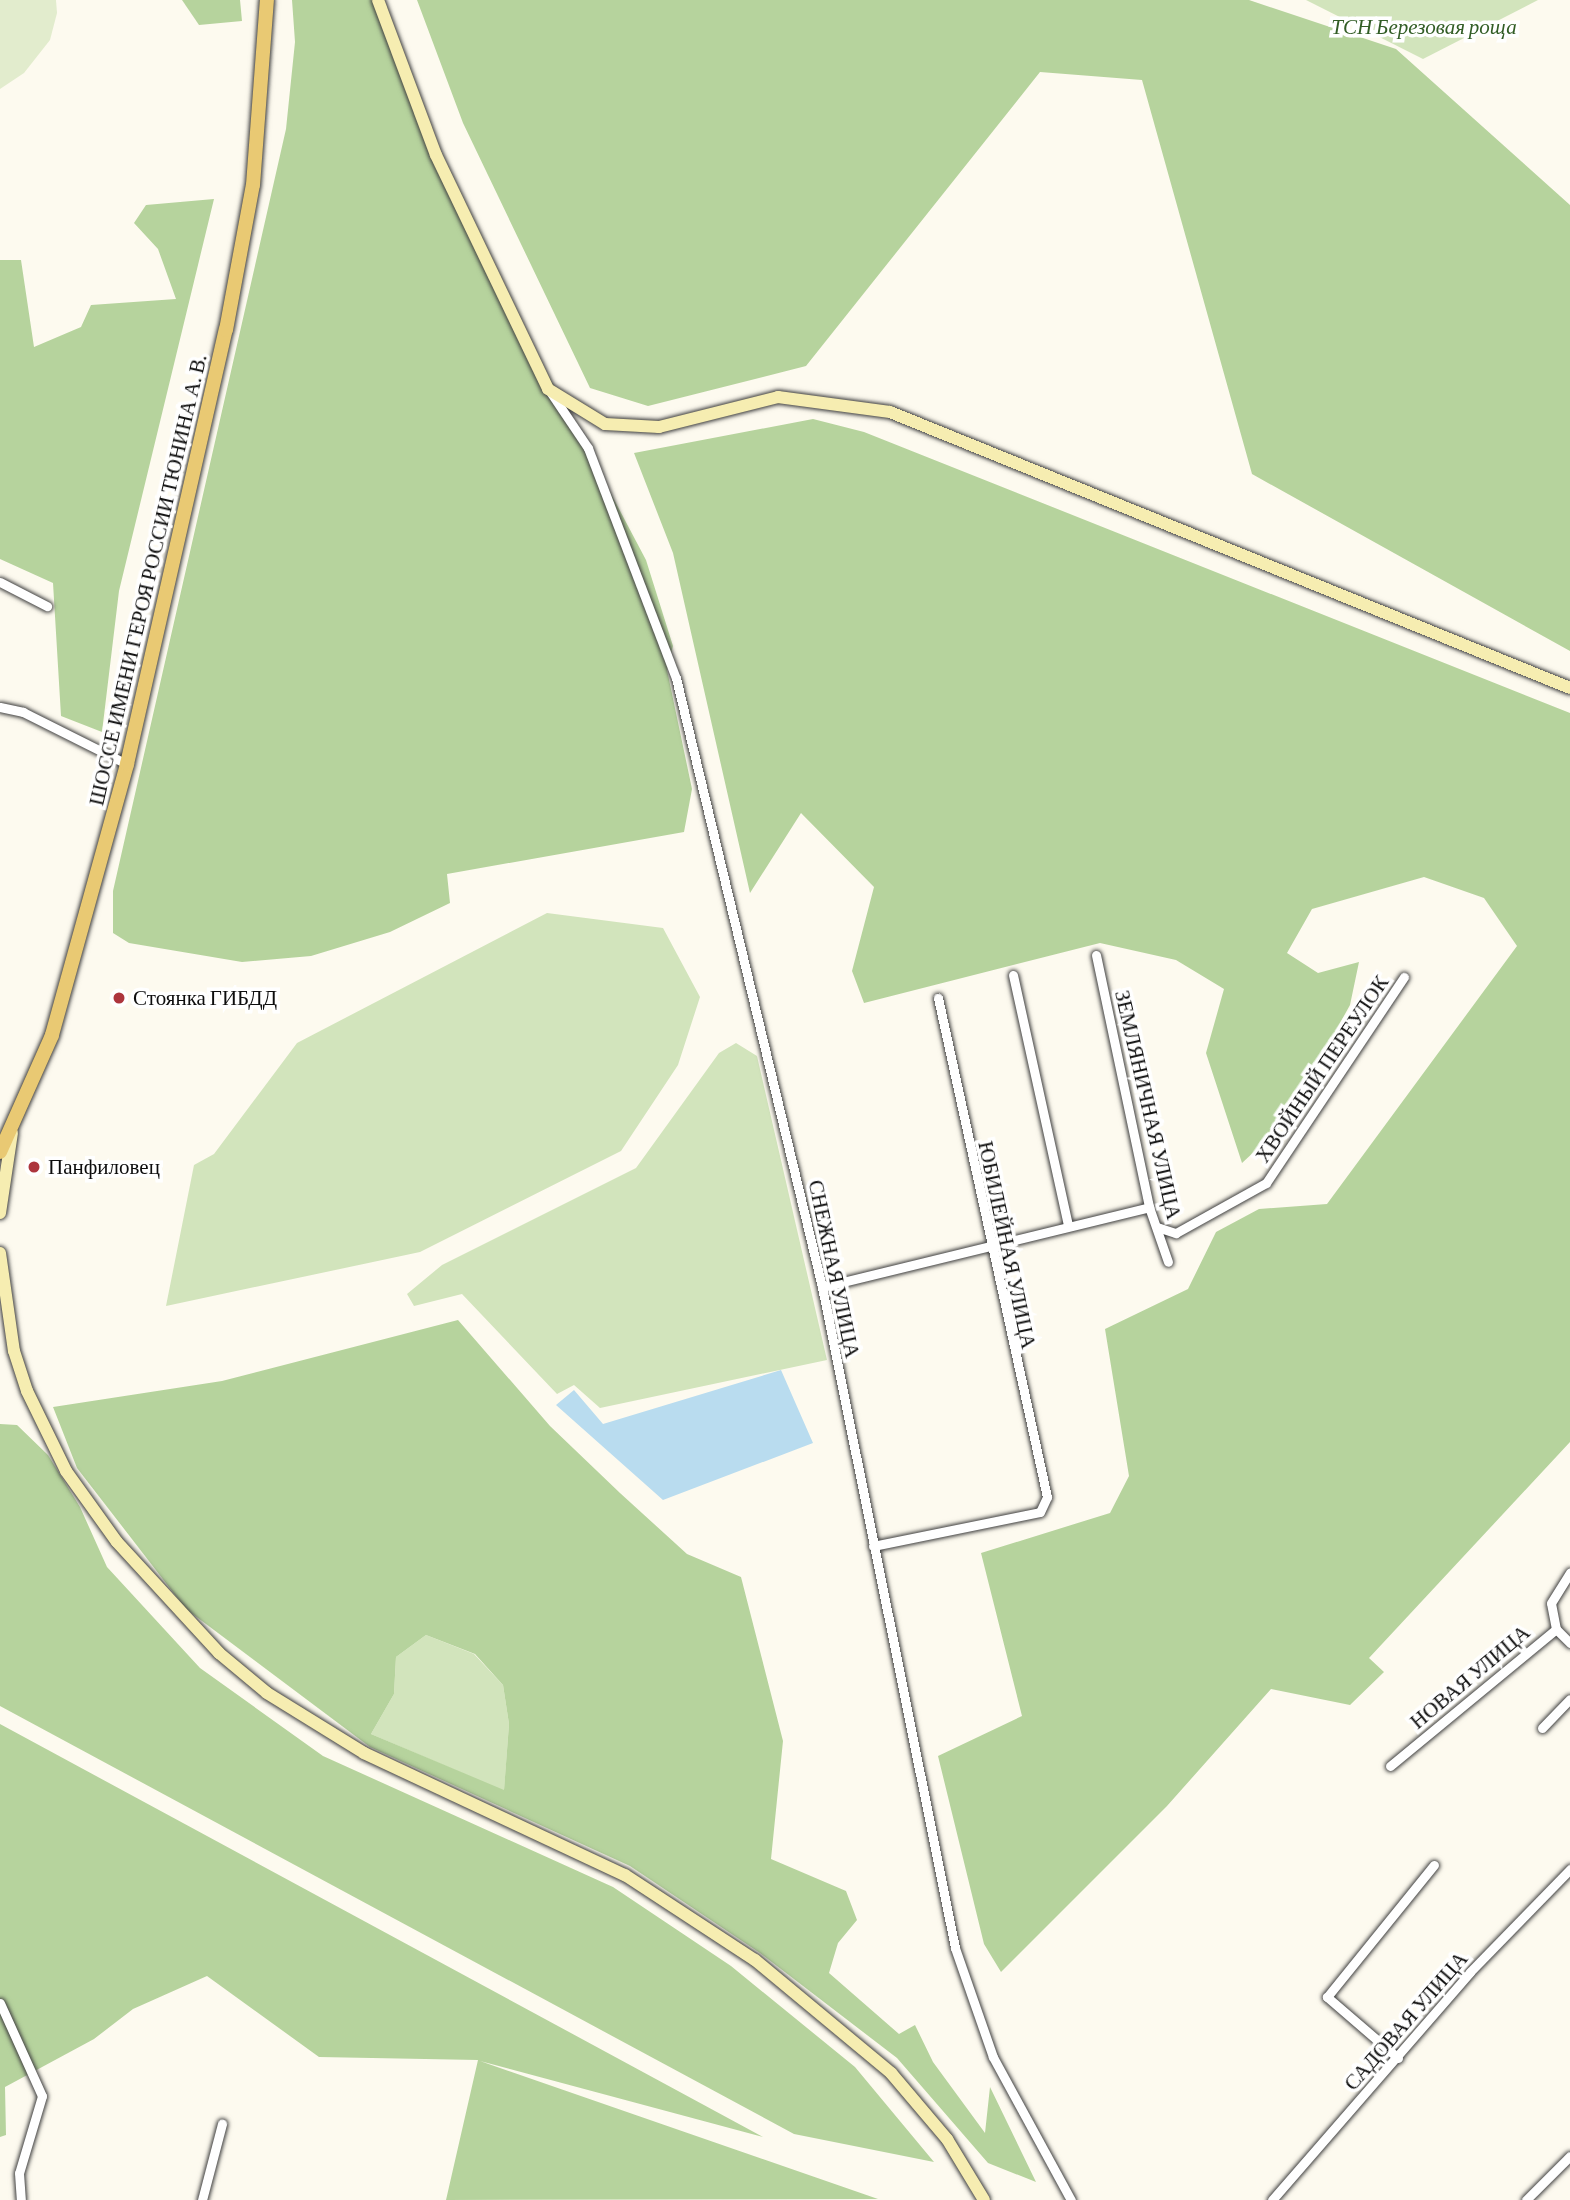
<!DOCTYPE html>
<meta charset="utf-8">
<style>
body{margin:0}
#map{position:relative;width:1570px;height:2200px;overflow:hidden;background:#fdfaef;font-family:"Crimson Pro",serif}
div>[style]{position:absolute}
.green>*{inset:0;background:#d2e4bc}
.forest>*{inset:0;background:#b6d39d}
.pitch>*{inset:0;background:#e2eccd}
.water>*{inset:0;background:#b9dcef}
.roads{filter:drop-shadow(0 0 2px #404040) drop-shadow(0 0 2px #404040)}
.street>*{height:9px;margin:-4.5px;padding:0 4.5px;transform-origin:4.5px;border-radius:4.5px;background:#fff}
.secondary>*{height:12px;margin:-6px;padding:0 6px;transform-origin:6px;border-radius:6px;background:#f6edb1}
.primary>*{height:14px;margin:-7px;padding:0 7px;transform-origin:7px;border-radius:7px;background:#e9c973}
.dots>*{width:19px;height:19px;translate:-50% -50%;box-sizing:border-box;border:4px solid #fff;border-radius:50%}
span{translate:-50% -50%;white-space:nowrap;text-align:center;line-height:1.15;-webkit-text-stroke:7px #fff;paint-order:stroke}
.park-label{font-size:21px;color:#325d25;font-style:italic}
.street-label{font-size:21px;color:#0d0d0d}
.poi-label{font-size:21px;color:#0d0d0d}
.left{translate:0 -50%;text-align:left}
</style>
<div id="map">
<div class="green">
<div style="clip-path:polygon(1306px 0,1538px 0,1423px 59px)"></div>
<div style="clip-path:polygon(547px 913px,663px 928px,700px 997px,678px 1065px,621px 1151px,420px 1252px,166px 1306px,194px 1165px,214px 1154px,297px 1043px)"></div>
<div style="clip-path:polygon(736px 1043px,757px 1056px,827px 1360px,600px 1408px,574px 1385px,557px 1394px,462px 1294px,414px 1306px,407px 1294px,442px 1265px,636px 1168px,719px 1053px)"></div>
<div style="clip-path:polygon(426px 1635px,474px 1654px,503px 1685px,509px 1724px,504px 1791px,371px 1734px,394px 1694px,396px 1657px)"></div>
</div>
<div class="forest">
<div style="clip-path:polygon(182px 0,240px 0,242px 21px,199px 25px)"></div>
<div style="clip-path:polygon(292px 0,375px 0,434px 159px,646px 560px,673px 646px,667px 670px,692px 789px,684px 832px,447px 874px,450px 903px,390px 932px,311px 956px,242px 962px,129px 943px,113px 933px,113px 891px,286px 129px,295px 42px)"></div>
<div style="clip-path:polygon(417px 0,1249px 0,1396px 49px,1570px 205px,1570px 651px,1252px 474px,1142px 80px,1040px 72px,806px 366px,648px 406px,590px 388px,463px 123px)"></div>
<div style="clip-path:polygon(214px 199px,119px 591px,102px 732px,61px 716px,53px 583px,0 559px,0 260px,21px 260px,34px 347px,81px 327px,91px 305px,176px 299px,158px 249px,134px 223px,146px 205px)"></div>
<div style="clip-path:polygon(813px 419px,864px 432px,1570px 713px,1570px 1442px,1369px 1658px,1384px 1672px,1350px 1705px,1271px 1689px,1167px 1806px,1001px 1972px,984px 1944px,938px 1756px,1022px 1716px,981px 1553px,1110px 1513px,1129px 1476px,1105px 1329px,1188px 1289px,1216px 1232px,1259px 1209px,1327px 1204px,1517px 946px,1484px 898px,1424px 877px,1312px 909px,1287px 953px,1318px 973px,1359px 962px,1350px 1005px,1284px 1124px,1242px 1163px,1206px 1053px,1224px 989px,1176px 960px,1100px 943px,864px 1003px,852px 971px,874px 887px,801px 813px,750px 893px,673px 553px,634px 453px)"></div>
<div style="clip-path:polygon(evenodd,458px 1320px,550px 1426px,620px 1493px,687px 1554px,741px 1577px,783px 1741px,771px 1859px,846px 1891px,857px 1920px,838px 1943px,829px 1973px,899px 2034px,915px 2025px,933px 2062px,985px 2133px,990px 2087px,1036px 2182px,988px 2163px,897px 2058px,760px 1953px,630px 1866px,370px 1747px,186px 1609px,77px 1468px,53px 1407px,222px 1381px,458px 1320px,426px 1635px,475px 1654px,503px 1685px,509px 1724px,504px 1790px,371px 1734px,394px 1694px,396px 1657px,426px 1635px)"></div>
<div style="clip-path:polygon(0 1424px,17px 1425px,48px 1455px,80px 1507px,107px 1567px,200px 1668px,323px 1756px,613px 1887px,731px 1966px,855px 2067px,934px 2162px,794px 2134px,0 1706px)"></div>
<div style="clip-path:polygon(0 1724px,763px 2137px,480px 2061px,878px 2199px,446px 2200px,478px 2060px,319px 2057px,207px 1976px,133px 2009px,94px 2039px,5px 2087px,6px 2135px,0 2137px)"></div>
</div>
<div class="pitch">
<div style="clip-path:polygon(0 0,56px 0,57px 13px,50px 40px,24px 73px,0 89px)"></div>
</div>
<div class="water">
<div style="clip-path:polygon(781px 1370px,813px 1443px,663px 1500px,556px 1405px,574px 1390px,603px 1424px)"></div>
</div>
<div class="roads">
<div class="street">
<div style="left:551px;top:393px;width:66px;rotate:56.1deg"></div>
<div style="left:588px;top:448px;width:246px;rotate:69.1deg"></div>
<div style="left:676px;top:678px;width:626px;rotate:76.52deg"></div>
<div style="left:822px;top:1287px;width:674px;rotate:78.62deg"></div>
<div style="left:955px;top:1948px;width:115px;rotate:70.8deg"></div>
<div style="left:993px;top:2057px;width:163px;rotate:61.4deg"></div>
<div style="left:0;top:582px;width:53px;rotate:27.1deg"></div>
<div style="left:0;top:707px;width:24px;rotate:12deg"></div>
<div style="left:23px;top:712px;width:116px;rotate:26.6deg"></div>
<div style="left:1096px;top:955px;width:258px;rotate:78.1deg"></div>
<div style="left:1149px;top:1207px;width:58px;rotate:70.9deg"></div>
<div style="left:1013px;top:975px;width:257px;rotate:77.6deg"></div>
<div style="left:1157px;top:1227px;width:20px;rotate:18deg"></div>
<div style="left:1176px;top:1233px;width:103px;rotate:-29.1deg"></div>
<div style="left:1266px;top:1183px;width:248px;rotate:-56.2deg"></div>
<div style="left:822px;top:1287px;width:337px;rotate:-13.7deg"></div>
<div style="left:873px;top:1546px;width:170px;rotate:-11.5deg"></div>
<div style="left:1040px;top:1512px;width:17px;rotate:-65deg"></div>
<div style="left:1047px;top:1497px;width:511px;rotate:-102.32deg"></div>
<div style="left:1556px;top:1629px;width:20px;rotate:45deg"></div>
<div style="left:1542px;top:1728px;width:40px;rotate:-46deg"></div>
<div style="left:1390px;top:1766px;width:215px;rotate:-39.5deg"></div>
<div style="left:1556px;top:1629px;width:26px;rotate:-101deg"></div>
<div style="left:1551px;top:1603px;width:36px;rotate:-58deg"></div>
<div style="left:0;top:2003px;width:102px;rotate:65.7deg"></div>
<div style="left:42px;top:2096px;width:80px;rotate:106.6deg"></div>
<div style="left:19px;top:2173px;width:27px;rotate:86deg"></div>
<div style="left:1398px;top:2058px;width:94px;rotate:-139.3deg"></div>
<div style="left:1327px;top:1997px;width:170px;rotate:-51deg"></div>
<div style="left:202px;top:2200px;width:79px;rotate:-75.3deg"></div>
<div style="left:1272px;top:2200px;width:302px;rotate:-49deg"></div>
<div style="left:1470px;top:1972px;width:144px;rotate:-45.8deg"></div>
<div style="left:1526px;top:2200px;width:62px;rotate:-45deg"></div>
</div>
<div class="secondary">
<div style="left:378px;top:0;width:165px;rotate:69.5deg"></div>
<div style="left:436px;top:155px;width:259px;rotate:64.4deg"></div>
<div style="left:548px;top:389px;width:67px;rotate:31.6deg"></div>
<div style="left:605px;top:424px;width:54px;rotate:3.2deg"></div>
<div style="left:659px;top:427px;width:123px;rotate:-14.1deg"></div>
<div style="left:778px;top:397px;width:113px;rotate:7.6deg"></div>
<div style="left:890px;top:412px;width:734px;rotate:22.09deg"></div>
<div style="left:0;top:1213px;width:81px;rotate:-81.5deg"></div>
<div style="left:0;top:1253px;width:99px;rotate:81.9deg"></div>
<div style="left:14px;top:1351px;width:42px;rotate:72deg"></div>
<div style="left:27px;top:1391px;width:89px;rotate:64deg"></div>
<div style="left:66px;top:1471px;width:87px;rotate:54.3deg"></div>
<div style="left:117px;top:1542px;width:151px;rotate:47.4deg"></div>
<div style="left:219px;top:1653px;width:62px;rotate:39.8deg"></div>
<div style="left:267px;top:1693px;width:114px;rotate:31.7deg"></div>
<div style="left:364px;top:1753px;width:288px;rotate:25.1deg"></div>
<div style="left:625px;top:1875px;width:155px;rotate:33.2deg"></div>
<div style="left:755px;top:1960px;width:177px;rotate:39.7deg"></div>
<div style="left:891px;top:2073px;width:87px;rotate:49.7deg"></div>
<div style="left:947px;top:2139px;width:71px;rotate:58.8deg"></div>
</div>
<div class="primary">
<div style="left:0;top:1152px;width:128px;rotate:-66deg"></div>
<div style="left:52px;top:1035px;width:281px;rotate:-74.5deg"></div>
<div style="left:127px;top:764px;width:445px;rotate:-77.2deg"></div>
<div style="left:226px;top:330px;width:147px;rotate:-79.5deg"></div>
<div style="left:253px;top:185px;width:186px;rotate:-85.7deg"></div>
</div>
</div>
<div class="dots">
<div style="left:119px;top:998px;background:#ad353d"></div>
<div style="left:34px;top:1167px;background:#ad353d"></div>
</div>
<div class="park-label">
<span style="left:1424px;top:27px">ТСН Березовая роща</span>
</div>
<div class="street-label">
<span style="left:148px;top:580px;rotate:-77deg">ШОССЕ ИМЕНИ ГЕРОЯ РОССИИ ТЮНИНА А. В.</span>
<span style="left:1322px;top:1069px;rotate:-56deg">ХВОЙНЫЙ ПЕРЕУЛОК</span>
<span style="left:1148px;top:1105px;rotate:77deg">ЗЕМЛЯНИЧНАЯ УЛИЦА</span>
<span style="left:1007px;top:1245px;rotate:78deg">ЮБИЛЕЙНАЯ УЛИЦА</span>
<span style="left:834px;top:1269px;rotate:78deg">СНЕЖНАЯ УЛИЦА</span>
<span style="left:1470px;top:1677px;rotate:-40deg">НОВАЯ УЛИЦА</span>
<span style="left:1406px;top:2021px;rotate:-49deg">САДОВАЯ УЛИЦА</span>
</div>
<div class="poi-label">
<span class="left" style="left:133px;top:998px">Стоянка ГИБДД</span>
<span class="left" style="left:48px;top:1167px">Панфиловец</span>
</div>
</div>
